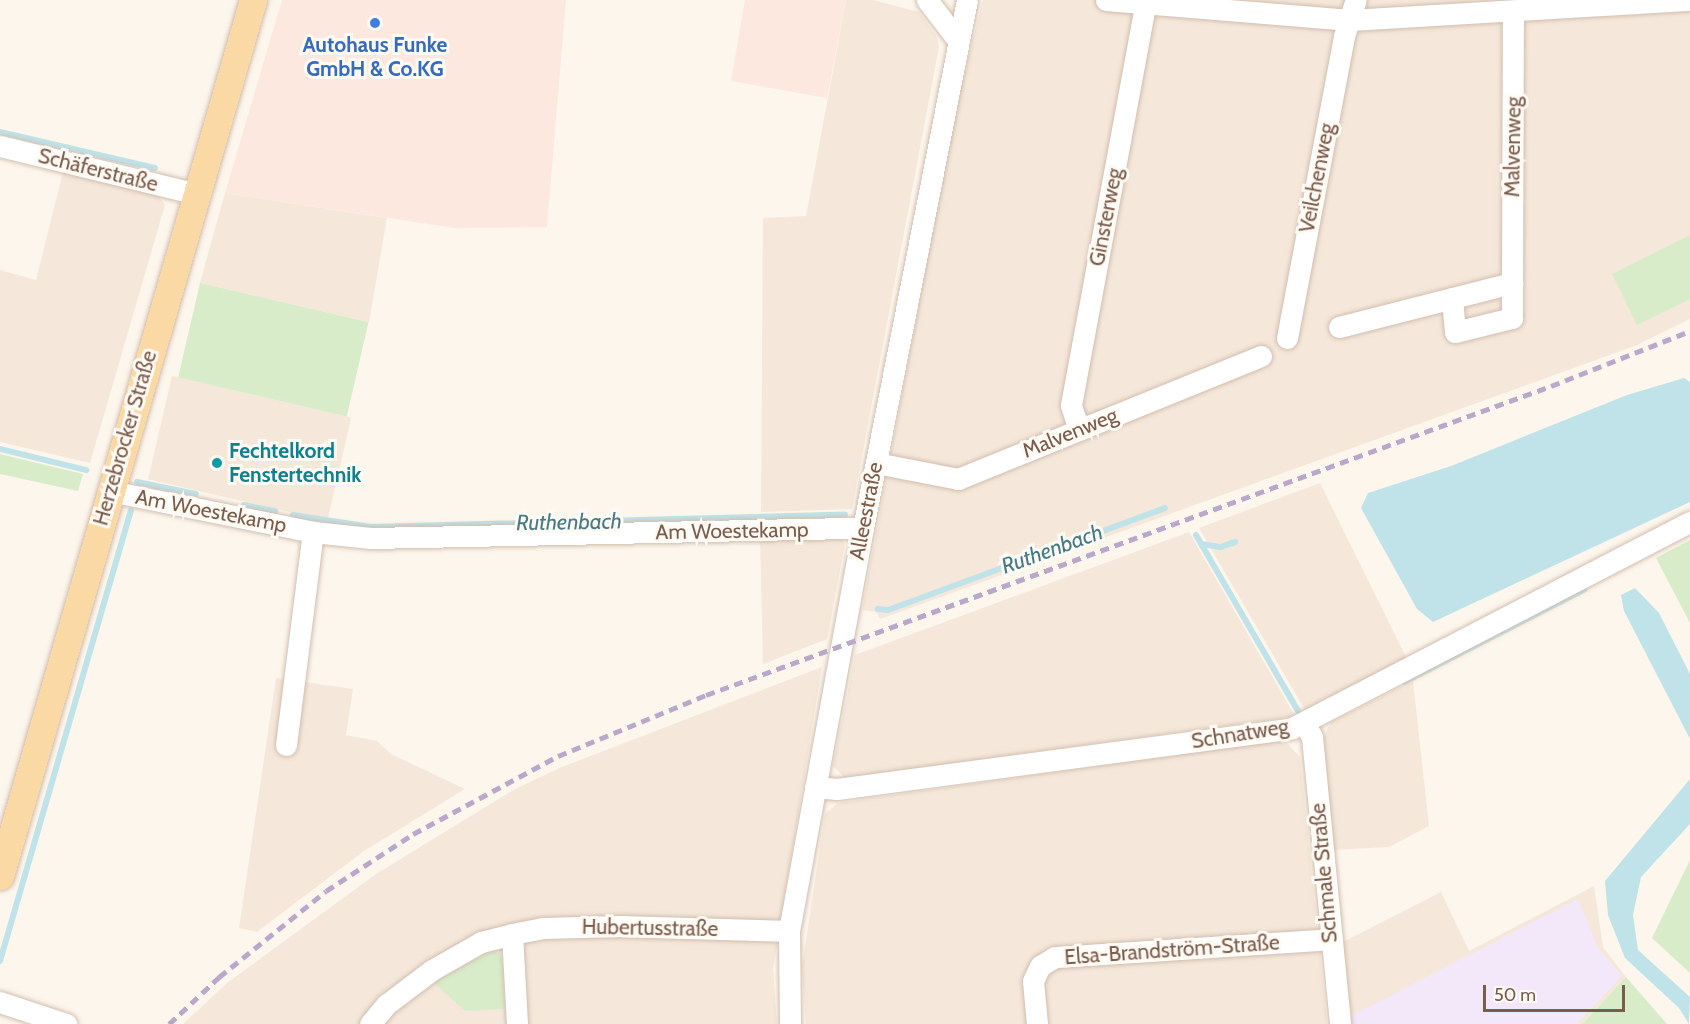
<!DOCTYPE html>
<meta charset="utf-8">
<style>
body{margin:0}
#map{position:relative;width:1690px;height:1024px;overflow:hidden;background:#fdf6ec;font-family:Cabin,sans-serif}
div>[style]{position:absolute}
.residential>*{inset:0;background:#f5e8da;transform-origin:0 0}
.commercial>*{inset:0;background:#fde8e0}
.education>*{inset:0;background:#f3e8fa}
.green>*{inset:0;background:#d8ecc9;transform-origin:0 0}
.water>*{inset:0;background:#bfe3e8}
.stream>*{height:6px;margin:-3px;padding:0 3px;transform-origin:3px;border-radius:3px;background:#bfe3e8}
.roads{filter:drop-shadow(0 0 2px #d1beb0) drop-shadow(0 0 2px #d1beb0)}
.minor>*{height:21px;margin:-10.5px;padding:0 10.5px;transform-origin:10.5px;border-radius:10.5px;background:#fff}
.major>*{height:27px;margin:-13.5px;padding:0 13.5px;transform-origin:13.5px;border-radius:13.5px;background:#fbd9a5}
.rail>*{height:4.5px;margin-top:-2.25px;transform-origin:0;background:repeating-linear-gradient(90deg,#b9a8c9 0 9px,transparent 0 15px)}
.dots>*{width:16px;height:16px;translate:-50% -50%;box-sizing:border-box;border:3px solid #fffaf3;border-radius:50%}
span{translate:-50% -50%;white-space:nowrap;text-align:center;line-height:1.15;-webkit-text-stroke:6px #fffaf3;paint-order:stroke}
.shop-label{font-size:21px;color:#366cbe;font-weight:700}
.street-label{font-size:21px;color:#7a5c4d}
.culture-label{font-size:21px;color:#0d838f;font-weight:700}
.left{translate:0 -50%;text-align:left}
.water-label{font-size:22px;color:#437c86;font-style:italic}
.scale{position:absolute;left:1483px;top:985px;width:142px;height:27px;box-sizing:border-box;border:3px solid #7a5c4d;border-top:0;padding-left:8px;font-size:18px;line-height:21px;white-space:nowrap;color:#7a5c4d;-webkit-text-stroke:4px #fffaf3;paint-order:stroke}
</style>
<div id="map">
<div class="residential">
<div style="clip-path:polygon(846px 0,873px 0,919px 12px,937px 37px,939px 47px,852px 509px,761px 512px,763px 218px,806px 216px)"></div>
<div style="clip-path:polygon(983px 0,1690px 0,1690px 319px,1637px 345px,880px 619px,876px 612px,862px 610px,955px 111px)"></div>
<div style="clip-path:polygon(63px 172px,156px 193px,165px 205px,90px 463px,0 442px,0 270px,36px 280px)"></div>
<div style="clip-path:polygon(225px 193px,387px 218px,369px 322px,200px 283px)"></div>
<div style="left:172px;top:376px;width:184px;height:106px;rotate:13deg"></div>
<div style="clip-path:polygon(1320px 483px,1407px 659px,1305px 710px,1199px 528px)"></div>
<div style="clip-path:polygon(1189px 532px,1295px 716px,845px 778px,833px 766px,855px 655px)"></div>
<div style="clip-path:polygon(840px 536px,845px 544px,827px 639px,763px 664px,760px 537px)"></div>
<div style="clip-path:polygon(822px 667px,773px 969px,777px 1024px,183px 1024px,227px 983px,376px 874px,515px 789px,562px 767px)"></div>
<div style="clip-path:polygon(276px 678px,353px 689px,346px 735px,377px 741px,391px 754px,465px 789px,364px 851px,257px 932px,239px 928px)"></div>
<div style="clip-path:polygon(1413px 681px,1429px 826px,1389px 847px,1332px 850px,1321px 742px,1331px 722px)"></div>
<div style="clip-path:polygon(1284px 740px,1300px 757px,1327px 1024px,806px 1024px,802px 967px,825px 814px,838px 803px)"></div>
<div style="clip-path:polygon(1594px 886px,1603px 947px,1626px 977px,1582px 1024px,1350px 1024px,1341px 943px,1441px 892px,1469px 951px)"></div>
</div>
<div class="commercial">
<div style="clip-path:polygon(282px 0,566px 0,547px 227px,454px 228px,225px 193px)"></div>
<div style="clip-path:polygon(745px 0,846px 0,827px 98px,731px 81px)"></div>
</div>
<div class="education">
<div style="clip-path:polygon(1578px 899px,1598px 948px,1622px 976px,1577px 1024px,1352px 1024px,1351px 1016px)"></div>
</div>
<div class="green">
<div style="clip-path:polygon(1690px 235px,1690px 299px,1637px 325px,1612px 274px)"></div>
<div style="left:200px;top:283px;width:173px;height:97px;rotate:13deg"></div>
<div style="clip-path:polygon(0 454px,83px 474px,78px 491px,0 474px)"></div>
<div style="clip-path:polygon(1690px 540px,1690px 623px,1656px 558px)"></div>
<div style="clip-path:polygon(1690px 860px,1690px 973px,1652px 938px)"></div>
<div style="clip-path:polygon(489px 952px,499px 953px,502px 960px,505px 1009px,465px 1011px,433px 982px)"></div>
<div style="clip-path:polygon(1626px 977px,1667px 1024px,1582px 1024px)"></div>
</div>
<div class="water">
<div style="clip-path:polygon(1684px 378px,1690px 382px,1690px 502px,1433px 622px,1417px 609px,1361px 508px,1368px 493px,1451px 466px,1627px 395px)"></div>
<div style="clip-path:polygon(1635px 588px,1659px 613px,1690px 674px,1690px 739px,1624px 611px,1621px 595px)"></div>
<div style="clip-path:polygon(1690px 779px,1690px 824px,1641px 877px,1633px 915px,1638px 950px,1690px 997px,1689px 1024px,1679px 1008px,1625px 958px,1608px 915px,1605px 881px)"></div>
</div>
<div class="stream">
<div style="left:0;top:132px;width:159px;rotate:13.1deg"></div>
<div style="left:0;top:449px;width:89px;rotate:13.7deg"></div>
<div style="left:137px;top:482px;width:60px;rotate:11.5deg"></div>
<div style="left:244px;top:505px;width:32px;rotate:11deg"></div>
<div style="left:293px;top:515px;width:79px;rotate:8.7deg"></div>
<div style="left:371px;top:527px;width:474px;rotate:-1.5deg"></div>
<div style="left:1196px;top:535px;width:203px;rotate:59.9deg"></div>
<div style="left:1201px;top:544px;width:20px;rotate:9deg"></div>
<div style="left:1221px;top:547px;width:15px;rotate:-20deg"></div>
<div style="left:878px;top:609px;width:10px;rotate:6deg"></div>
<div style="left:888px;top:610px;width:295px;rotate:-20.2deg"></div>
<div style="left:1404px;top:682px;width:203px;rotate:-27.2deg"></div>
<div style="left:0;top:961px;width:469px;rotate:-73.8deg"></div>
</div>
<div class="roads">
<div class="minor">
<div style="left:927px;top:0;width:49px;rotate:52.4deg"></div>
<div style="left:1106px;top:0;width:245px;rotate:4.7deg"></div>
<div style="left:1350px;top:20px;width:341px;rotate:-3.4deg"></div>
<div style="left:0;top:146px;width:203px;rotate:13.7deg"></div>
<div style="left:1452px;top:298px;width:34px;rotate:85deg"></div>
<div style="left:1455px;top:332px;width:59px;rotate:-13.8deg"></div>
<div style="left:1512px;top:318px;width:35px;rotate:-90deg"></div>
<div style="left:1339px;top:327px;width:179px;rotate:-14.3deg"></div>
<div style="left:1512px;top:283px;width:272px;rotate:-89.8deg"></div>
<div style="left:1287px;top:338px;width:307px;rotate:-79.3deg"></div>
<div style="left:1344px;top:36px;width:38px;rotate:-72deg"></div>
<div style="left:1079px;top:430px;width:26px;rotate:-108deg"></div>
<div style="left:1071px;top:405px;width:408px;rotate:-79.5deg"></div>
<div style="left:876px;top:463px;width:84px;rotate:11deg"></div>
<div style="left:958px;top:479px;width:327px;rotate:-22.1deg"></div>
<div style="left:110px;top:491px;width:207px;rotate:11.4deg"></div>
<div style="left:313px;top:532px;width:58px;rotate:5.9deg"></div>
<div style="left:371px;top:538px;width:492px;rotate:-1.2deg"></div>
<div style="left:1304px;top:723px;width:16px;rotate:60deg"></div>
<div style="left:1312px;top:737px;width:288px;rotate:84.4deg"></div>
<div style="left:286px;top:745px;width:215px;rotate:-82.8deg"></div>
<div style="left:815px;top:787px;width:22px;rotate:5deg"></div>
<div style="left:837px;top:789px;width:459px;rotate:-7.6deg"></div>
<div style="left:1292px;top:728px;width:448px;rotate:-27.4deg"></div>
<div style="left:512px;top:934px;width:90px;rotate:86.8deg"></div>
<div style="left:0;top:1002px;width:70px;rotate:18.4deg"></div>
<div style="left:370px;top:1024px;width:26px;rotate:-50deg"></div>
<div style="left:387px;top:1004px;width:56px;rotate:-37.1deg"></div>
<div style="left:432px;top:970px;width:56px;rotate:-29.7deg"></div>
<div style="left:481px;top:942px;width:32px;rotate:-14deg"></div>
<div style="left:512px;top:934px;width:31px;rotate:-11deg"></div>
<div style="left:542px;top:928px;width:79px;rotate:-1.5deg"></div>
<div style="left:621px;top:926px;width:168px;rotate:1.7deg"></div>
<div style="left:790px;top:1024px;width:93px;rotate:-90.6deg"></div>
<div style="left:789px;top:931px;width:410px;rotate:-79.6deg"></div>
<div style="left:863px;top:528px;width:538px;rotate:-78.86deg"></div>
<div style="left:1037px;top:1024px;width:43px;rotate:-95.3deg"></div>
<div style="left:1033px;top:981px;width:17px;rotate:-65deg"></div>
<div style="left:1040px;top:966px;width:17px;rotate:-31deg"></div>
<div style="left:1055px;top:957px;width:277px;rotate:-3.7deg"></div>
</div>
<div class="major">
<div style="left:0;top:876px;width:912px;rotate:-73.89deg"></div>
</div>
</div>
<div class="rail">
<div style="left:169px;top:1024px;width:69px;rotate:-43.2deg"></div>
<div style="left:219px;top:977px;width:137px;rotate:-38.8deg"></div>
<div style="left:326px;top:891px;width:104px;rotate:-33.2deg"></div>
<div style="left:413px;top:834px;width:165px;rotate:-28.3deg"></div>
<div style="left:558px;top:756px;width:160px;rotate:-22.4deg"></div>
<div style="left:706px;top:695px;width:900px;rotate:-20.09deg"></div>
<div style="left:1551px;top:386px;width:149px;rotate:-21.6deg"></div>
</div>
<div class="dots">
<div style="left:375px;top:23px;background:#3f7fe0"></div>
<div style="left:217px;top:463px;background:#0f9aa8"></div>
</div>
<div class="shop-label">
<span style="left:375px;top:57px">Autohaus Funke<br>GmbH &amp; Co.KG</span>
</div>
<div class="street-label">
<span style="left:1513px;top:147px;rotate:-89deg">Malvenweg</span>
<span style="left:98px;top:170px;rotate:14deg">Schäferstraße</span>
<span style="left:1317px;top:178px;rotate:-79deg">Veilchenweg</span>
<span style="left:1106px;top:217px;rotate:-79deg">Ginsterweg</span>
<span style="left:1070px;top:433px;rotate:-22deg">Malvenweg</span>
<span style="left:125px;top:438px;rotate:-74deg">Herzebrocker Straße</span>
<span style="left:211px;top:511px;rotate:11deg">Am Woestekamp</span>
<span style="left:866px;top:511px;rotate:-79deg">Alleestraße</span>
<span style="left:732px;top:531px;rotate:-1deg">Am Woestekamp</span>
<span style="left:1240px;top:734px;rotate:-9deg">Schnatweg</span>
<span style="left:1324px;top:873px;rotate:-95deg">Schmale Straße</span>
<span style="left:650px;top:928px;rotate:1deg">Hubertusstraße</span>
<span style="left:1172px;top:950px;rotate:-4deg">Elsa-Brandström-Straße</span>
</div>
<div class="culture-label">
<span class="left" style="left:229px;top:463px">Fechtelkord<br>Fenstertechnik</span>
</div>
<div class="water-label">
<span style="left:569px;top:522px;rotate:-1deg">Ruthenbach</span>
<span style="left:1052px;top:549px;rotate:-20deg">Ruthenbach</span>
</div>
<div class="scale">50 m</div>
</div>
